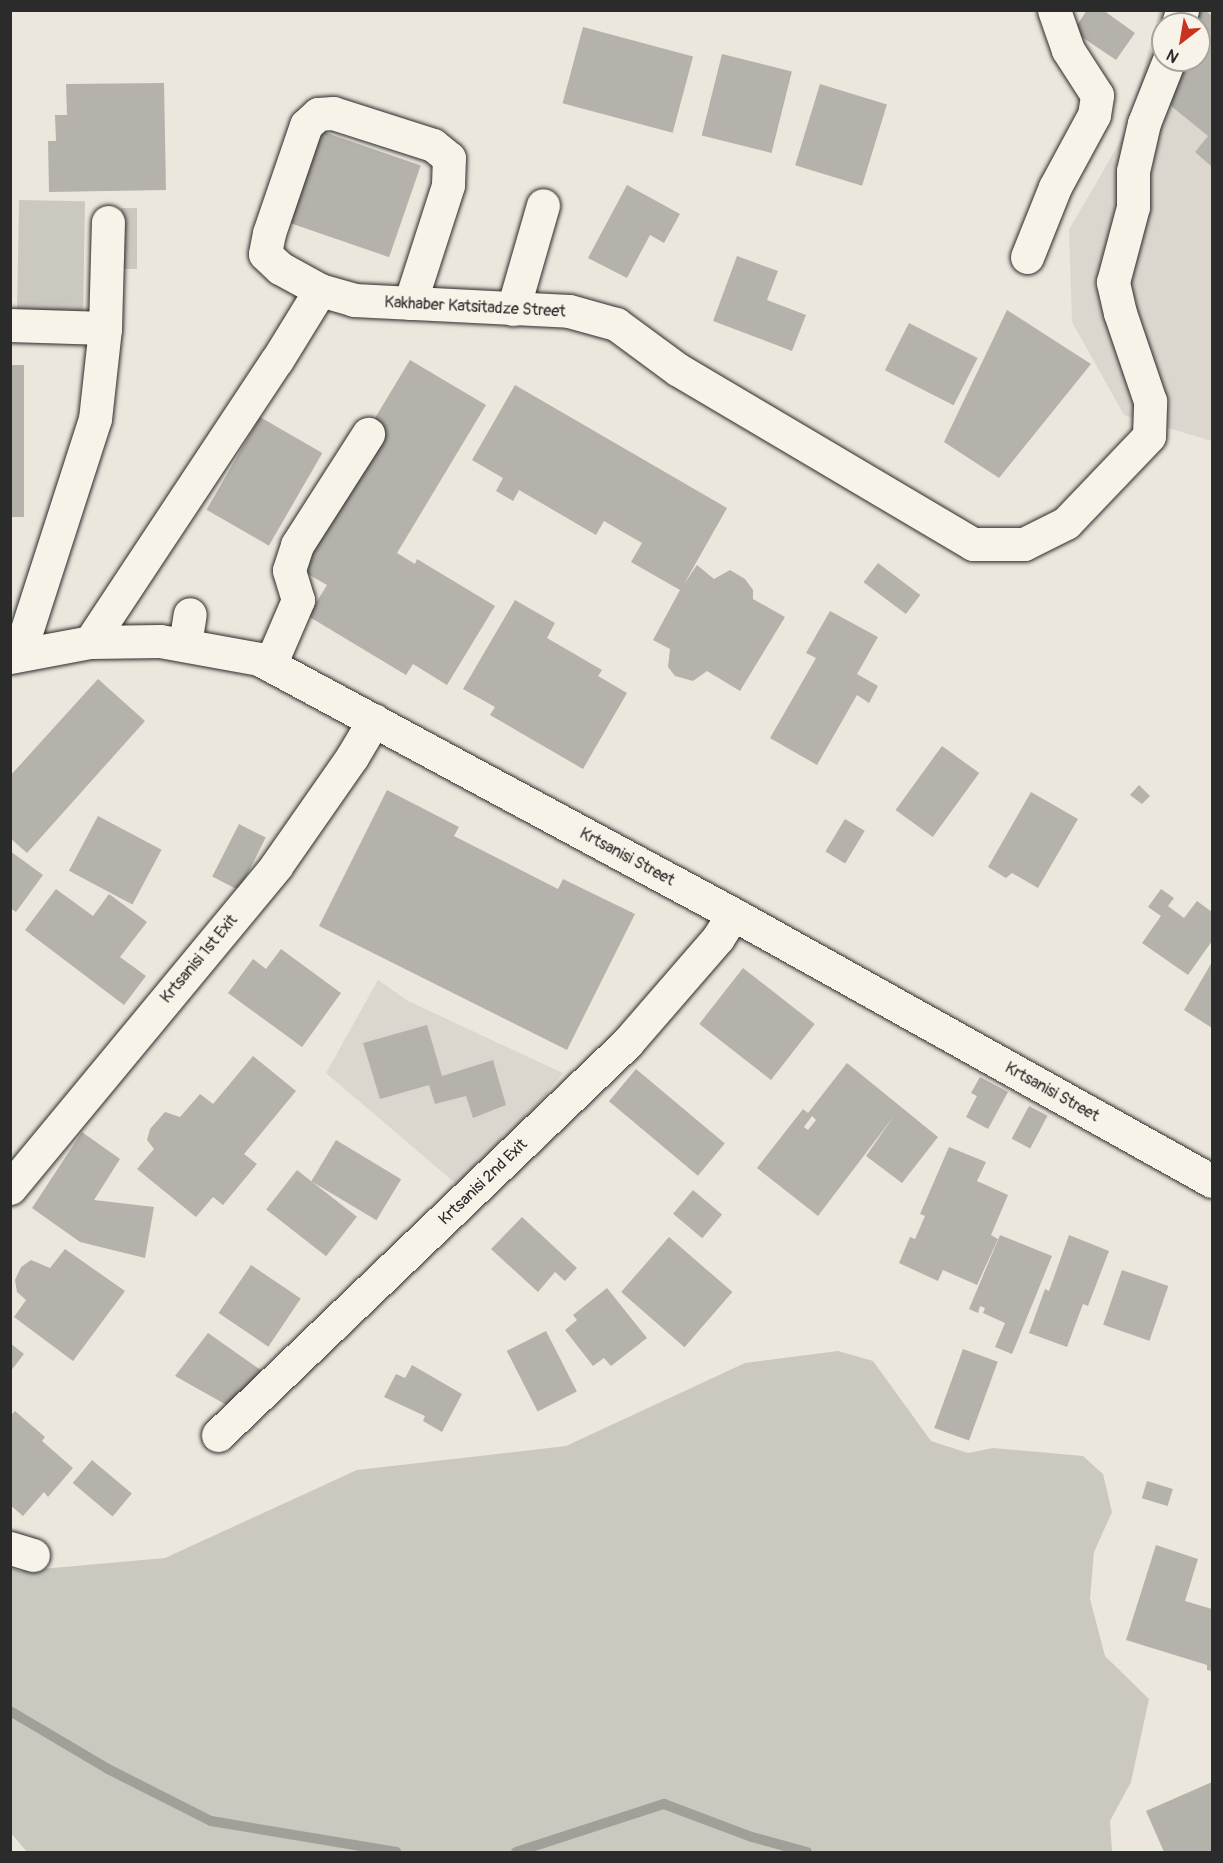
<!DOCTYPE html>
<style>
body{margin:0}
#map{position:relative;width:1223px;height:1863px;overflow:hidden;background:#ebe7dd;font-family:Pangolin,sans-serif}
div>[style]{position:absolute}
.built>*{inset:0;background:#dbd7ce}
.green>*{inset:0;background:#cbc8bf;transform-origin:0 0}
.stream>*{height:10px;margin:-5px;padding:0 5px;transform-origin:5px;border-radius:5px;background:#a29f98}
.building>*{inset:0;background:#b5b2ab;transform-origin:0 0}
.roads{filter:drop-shadow(0 0 2px #2b2b2b) drop-shadow(0 0 2px #2b2b2b)}
.minor>*{height:33px;margin:-16.5px;padding:0 16.5px;transform-origin:16.5px;border-radius:16.5px;background:#f7f3e8}
span{translate:-50% -50%;white-space:nowrap;text-align:center;line-height:1.15;-webkit-text-stroke:4.5px #f7f3e8;paint-order:stroke}
.street-label{font-size:16px;color:#2b2b2b}
.frame{position:absolute;inset:0;border:12px solid #2b2b2b;pointer-events:none}
.north{position:absolute;left:1151px;top:12px;width:60px;height:60px;box-sizing:border-box;background:#f7f3e8;border:2px solid #a5a39c;border-radius:50%;rotate:211deg;font-size:16px;font-weight:700;line-height:24px;text-align:center;color:#2b2b2b}
.north::after{content:'';display:block;margin:auto;width:21px;height:27px;background:#c8321e;clip-path:polygon(50% 0,100% 100%,50% 72%,0 100%)}
</style>
<div id="map">
<div class="built">
<div style="clip-path:polygon(evenodd,1159px 11px,1212px 11px,1212px 441px,1124px 415px,1072px 322px,1069px 230px,1129px 126px,1159px 11px,1163px 24px,1199px 24px,1199px 60px,1163px 60px,1163px 24px)"></div>
<div style="clip-path:polygon(378px 980px,408px 1001px,563px 1073px,508px 1141px,462px 1189px,326px 1073px)"></div>
</div>
<div class="green">
<div style="left:19px;top:200px;width:66px;height:113px;rotate:1deg"></div>
<div style="left:121px;top:208px;width:16px;height:61px"></div>
<div style="clip-path:polygon(838px 1351px,873px 1361px,931px 1441px,968px 1453px,993px 1448px,1083px 1456px,1103px 1474px,1112px 1512px,1094px 1552px,1090px 1599px,1105px 1656px,1149px 1699px,1131px 1782px,1110px 1821px,1112px 1852px,27px 1852px,11px 1833px,10px 1568px,19px 1571px,165px 1558px,357px 1470px,566px 1446px,745px 1363px)"></div>
</div>
<div class="stream">
<div style="left:10px;top:1711px;width:114px;rotate:30.6deg"></div>
<div style="left:108px;top:1769px;width:115px;rotate:26.8deg"></div>
<div style="left:211px;top:1821px;width:188px;rotate:9.5deg"></div>
<div style="left:516px;top:1852px;width:156px;rotate:-18deg"></div>
<div style="left:664px;top:1804px;width:94px;rotate:20.6deg"></div>
<div style="left:752px;top:1837px;width:57px;rotate:15.3deg"></div>
</div>
<div class="building">
<div style="clip-path:polygon(1087px 10px,1103px 10px,1135px 33px,1116px 60px,1073px 31px)"></div>
<div style="clip-path:polygon(1198px 10px,1205px 10px,1212px 16px,1212px 167px,1195px 152px,1208px 136px,1159px 96px,1189px 60px,1199px 60px,1199px 24px,1186px 24px)"></div>
<div style="left:583px;top:27px;width:114px;height:79px;rotate:15deg"></div>
<div style="left:722px;top:54px;width:72px;height:84px;rotate:14deg"></div>
<div style="clip-path:polygon(164px 83px,166px 190px,49px 192px,48px 141px,56px 141px,55px 115px,67px 115px,66px 84px)"></div>
<div style="left:820px;top:84px;width:70px;height:85px;rotate:17deg"></div>
<div style="left:312px;top:128px;width:115px;height:97px;rotate:19deg"></div>
<div style="clip-path:polygon(627px 185px,680px 214px,664px 243px,650px 235px,627px 278px,588px 258px)"></div>
<div style="clip-path:polygon(737px 256px,778px 271px,767px 300px,806px 315px,792px 351px,713px 321px)"></div>
<div style="clip-path:polygon(1007px 310px,1091px 364px,999px 478px,944px 442px)"></div>
<div style="left:909px;top:323px;width:77px;height:53px;rotate:27deg"></div>
<div style="clip-path:polygon(410px 360px,486px 405px,397px 553px,415px 564px,417px 559px,495px 606px,447px 685px,413px 664px,406px 675px,308px 616px,327px 585px,301px 570px,385px 430px,372px 423px)"></div>
<div style="left:10px;top:365px;width:14px;height:152px"></div>
<div style="clip-path:polygon(515px 385px,727px 508px,684px 584px,697px 565px,714px 579px,730px 570px,745px 579px,753px 590px,753px 599px,785px 617px,740px 691px,707px 671px,693px 681px,675px 676px,668px 667px,670px 649px,653px 640px,680px 590px,631px 562px,642px 543px,604px 521px,596px 535px,519px 490px,513px 501px,496px 491px,503px 478px,472px 460px)"></div>
<div style="left:260px;top:417px;width:72px;height:107px;rotate:30deg"></div>
<div style="left:878px;top:563px;width:53px;height:24px;rotate:37deg"></div>
<div style="clip-path:polygon(515px 600px,555px 623px,547px 638px,602px 670px,598px 676px,627px 693px,583px 769px,490px 715px,495px 707px,463px 689px)"></div>
<div style="clip-path:polygon(830px 611px,878px 637px,857px 674px,878px 686px,869px 703px,857px 695px,817px 765px,770px 738px,816px 658px,806px 653px)"></div>
<div style="clip-path:polygon(98px 679px,145px 721px,27px 853px,10px 838px,10px 776px)"></div>
<div style="left:942px;top:746px;width:46px;height:79px;rotate:36deg"></div>
<div style="clip-path:polygon(1139px 785px,1150px 796px,1142px 804px,1130px 795px)"></div>
<div style="clip-path:polygon(387px 790px,459px 827px,454px 836px,558px 889px,563px 879px,635px 914px,567px 1050px,319px 926px)"></div>
<div style="clip-path:polygon(1031px 792px,1078px 819px,1038px 888px,1012px 873px,1006px 878px,988px 867px)"></div>
<div style="left:98px;top:816px;width:72px;height:62px;rotate:28deg"></div>
<div style="left:845px;top:819px;width:23px;height:38px;rotate:31deg"></div>
<div style="left:239px;top:824px;width:30px;height:59px;rotate:27deg"></div>
<div style="clip-path:polygon(10px 851px,43px 875px,16px 912px,10px 908px)"></div>
<div style="clip-path:polygon(56px 889px,93px 916px,109px 894px,147px 922px,120px 957px,146px 976px,124px 1005px,25px 930px)"></div>
<div style="clip-path:polygon(1161px 889px,1174px 898px,1168px 906px,1184px 918px,1197px 901px,1212px 912px,1212px 941px,1188px 975px,1142px 943px,1161px 916px,1148px 907px)"></div>
<div style="clip-path:polygon(281px 949px,341px 993px,302px 1047px,228px 993px,253px 959px,266px 969px)"></div>
<div style="clip-path:polygon(1212px 962px,1212px 1028px,1184px 1010px)"></div>
<div style="left:743px;top:968px;width:91px;height:71px;rotate:38deg"></div>
<div style="clip-path:polygon(427px 1025px,442px 1076px,493px 1060px,506px 1105px,473px 1118px,466px 1096px,435px 1104px,429px 1085px,380px 1099px,363px 1043px)"></div>
<div style="clip-path:polygon(253px 1056px,296px 1091px,244px 1154px,257px 1164px,223px 1205px,213px 1197px,196px 1217px,137px 1169px,154px 1149px,147px 1140px,150px 1129px,165px 1112px,180px 1117px,200px 1094px,213px 1104px)"></div>
<div style="clip-path:polygon(evenodd,847px 1063px,938px 1137px,902px 1183px,866px 1156px,894px 1116px,818px 1216px,757px 1168px,803px 1109px,808px 1113px,847px 1063px,812px 1116px,816px 1120px,808px 1130px,804px 1127px,812px 1116px)"></div>
<div style="left:636px;top:1069px;width:116px;height:42px;rotate:40deg"></div>
<div style="clip-path:polygon(980px 1077px,1008px 1092px,988px 1129px,966px 1117px,977px 1096px,971px 1093px)"></div>
<div style="left:1029px;top:1106px;width:21px;height:37px;rotate:28deg"></div>
<div style="clip-path:polygon(82px 1132px,120px 1159px,94px 1200px,154px 1207px,145px 1258px,80px 1242px,32px 1208px)"></div>
<div style="left:336px;top:1140px;width:76px;height:48px;rotate:31deg"></div>
<div style="clip-path:polygon(949px 1147px,986px 1162px,977px 1181px,1008px 1195px,991px 1235px,998px 1239px,977px 1285px,943px 1270px,938px 1281px,899px 1263px,910px 1237px,915px 1239px,925px 1216px,920px 1214px)"></div>
<div style="left:297px;top:1170px;width:76px;height:50px;rotate:38deg"></div>
<div style="left:693px;top:1190px;width:38px;height:31px;rotate:40deg"></div>
<div style="clip-path:polygon(522px 1217px,577px 1268px,565px 1281px,555px 1272px,538px 1292px,491px 1249px)"></div>
<div style="clip-path:polygon(1000px 1235px,1052px 1256px,1012px 1354px,995px 1347px,1005px 1323px,983px 1313px,985px 1308px,980px 1306px,978px 1313px,969px 1309px)"></div>
<div style="clip-path:polygon(1069px 1235px,1109px 1251px,1088px 1306px,1083px 1304px,1067px 1347px,1029px 1333px,1045px 1289px,1049px 1291px)"></div>
<div style="left:669px;top:1237px;width:84px;height:73px;rotate:41deg"></div>
<div style="clip-path:polygon(65px 1249px,125px 1291px,73px 1361px,14px 1317px,26px 1300px,17px 1292px,15px 1280px,21px 1267px,31px 1260px,50px 1268px)"></div>
<div style="left:251px;top:1265px;width:60px;height:58px;rotate:34deg"></div>
<div style="left:1122px;top:1270px;width:49px;height:58px;rotate:19deg"></div>
<div style="clip-path:polygon(607px 1288px,647px 1338px,611px 1366px,604px 1358px,593px 1366px,565px 1330px,577px 1320px,573px 1315px)"></div>
<div style="left:546px;top:1331px;width:68px;height:44px;rotate:63deg"></div>
<div style="clip-path:polygon(208px 1333px,262px 1371px,239px 1412px,175px 1376px)"></div>
<div style="clip-path:polygon(10px 1343px,24px 1354px,10px 1372px)"></div>
<div style="left:963px;top:1349px;width:37px;height:84px;rotate:20deg"></div>
<div style="clip-path:polygon(412px 1365px,462px 1394px,442px 1432px,423px 1421px,425px 1416px,384px 1397px,396px 1374px,405px 1378px)"></div>
<div style="clip-path:polygon(15px 1411px,45px 1437px,42px 1441px,73px 1468px,48px 1497px,44px 1492px,23px 1516px,10px 1505px,10px 1416px)"></div>
<div style="left:92px;top:1460px;width:52px;height:30px;rotate:40deg"></div>
<div style="left:1147px;top:1481px;width:27px;height:18px;rotate:17deg"></div>
<div style="clip-path:polygon(1156px 1545px,1198px 1559px,1185px 1601px,1212px 1609px,1212px 1671px,1207px 1670px,1207px 1665px,1126px 1640px)"></div>
<div style="clip-path:polygon(1212px 1782px,1212px 1851px,1164px 1852px,1146px 1811px)"></div>
</div>
<div class="roads">
<div class="minor">
<div style="left:1178px;top:24px;width:15px;rotate:-74deg"></div>
<div style="left:1027px;top:257px;width:75px;rotate:-68.2deg"></div>
<div style="left:1055px;top:187px;width:82px;rotate:-61.6deg"></div>
<div style="left:1094px;top:115px;width:20px;rotate:-81deg"></div>
<div style="left:1097px;top:95px;width:54px;rotate:-122.8deg"></div>
<div style="left:1068px;top:50px;width:42px;rotate:-109.3deg"></div>
<div style="left:410px;top:303px;width:124px;rotate:-72.1deg"></div>
<div style="left:448px;top:185px;width:27px;rotate:-88deg"></div>
<div style="left:449px;top:158px;width:21px;rotate:-141deg"></div>
<div style="left:433px;top:145px;width:105px;rotate:-162.3deg"></div>
<div style="left:333px;top:113px;width:15px;rotate:176deg"></div>
<div style="left:318px;top:114px;width:16px;rotate:137deg"></div>
<div style="left:306px;top:125px;width:114px;rotate:108.9deg"></div>
<div style="left:269px;top:233px;width:21px;rotate:101deg"></div>
<div style="left:265px;top:254px;width:21px;rotate:43deg"></div>
<div style="left:280px;top:268px;width:46px;rotate:28.8deg"></div>
<div style="left:320px;top:290px;width:35px;rotate:16deg"></div>
<div style="left:354px;top:300px;width:215px;rotate:2.9deg"></div>
<div style="left:569px;top:311px;width:49px;rotate:15.5deg"></div>
<div style="left:616px;top:324px;width:76px;rotate:36.4deg"></div>
<div style="left:677px;top:369px;width:344px;rotate:30.6deg"></div>
<div style="left:973px;top:544px;width:51px"></div>
<div style="left:1024px;top:544px;width:47px;rotate:-26.6deg"></div>
<div style="left:1066px;top:523px;width:120px;rotate:-46.3deg"></div>
<div style="left:1149px;top:436px;width:35px;rotate:-88deg"></div>
<div style="left:1150px;top:401px;width:93px;rotate:-108.8deg"></div>
<div style="left:1120px;top:313px;width:32px;rotate:-103deg"></div>
<div style="left:1113px;top:282px;width:78px;rotate:-75.1deg"></div>
<div style="left:1133px;top:207px;width:36px;rotate:-90deg"></div>
<div style="left:1133px;top:171px;width:49px;rotate:-77.1deg"></div>
<div style="left:1144px;top:123px;width:68px;rotate:-68.4deg"></div>
<div style="left:513px;top:309px;width:108px;rotate:-73.9deg"></div>
<div style="left:10px;top:325px;width:95px;rotate:1.8deg"></div>
<div style="left:90px;top:642px;width:338px;rotate:-56.5deg"></div>
<div style="left:277px;top:360px;width:82px;rotate:-58.4deg"></div>
<div style="left:185px;top:644px;width:30px;rotate:-81deg"></div>
<div style="left:19px;top:654px;width:247px;rotate:-72.1deg"></div>
<div style="left:95px;top:419px;width:92px;rotate:-83.7deg"></div>
<div style="left:105px;top:328px;width:106px;rotate:-88.4deg"></div>
<div style="left:10px;top:657px;width:81px;rotate:-10.6deg"></div>
<div style="left:90px;top:642px;width:70px;rotate:-0.8deg"></div>
<div style="left:160px;top:641px;width:101px;rotate:10.3deg"></div>
<div style="left:259px;top:659px;width:538px;rotate:28.28deg"></div>
<div style="left:733px;top:914px;width:548px;rotate:29.14deg"></div>
<div style="left:270px;top:665px;width:71px;rotate:-66.7deg"></div>
<div style="left:298px;top:600px;width:31px;rotate:-107deg"></div>
<div style="left:289px;top:570px;width:26px;rotate:-72deg"></div>
<div style="left:297px;top:545px;width:132px;rotate:-57.4deg"></div>
<div style="left:10px;top:1188px;width:418px;rotate:-50.4deg"></div>
<div style="left:276px;top:866px;width:133px;rotate:-55.1deg"></div>
<div style="left:352px;top:757px;width:43px;rotate:-59.3deg"></div>
<div style="left:218px;top:1435px;width:567px;rotate:-43.78deg"></div>
<div style="left:627px;top:1043px;width:139px;rotate:-49.1deg"></div>
<div style="left:718px;top:938px;width:28px;rotate:-58deg"></div>
<div style="left:10px;top:1548px;width:24px;rotate:17deg"></div>
</div>
</div>
<div class="street-label">
<span style="left:475px;top:307px;rotate:3deg">Kakhaber Katsitadze Street</span>
<span style="left:627px;top:857px;rotate:28deg">Krtsanisi Street</span>
<span style="left:199px;top:959px;rotate:-50deg">Krtsanisi 1st Exit</span>
<span style="left:1052px;top:1092px;rotate:29deg">Krtsanisi Street</span>
<span style="left:483px;top:1182px;rotate:-44deg">Krtsanisi 2nd Exit</span>
</div>
<div class="frame"></div>
<div class="north">N</div>
</div>
